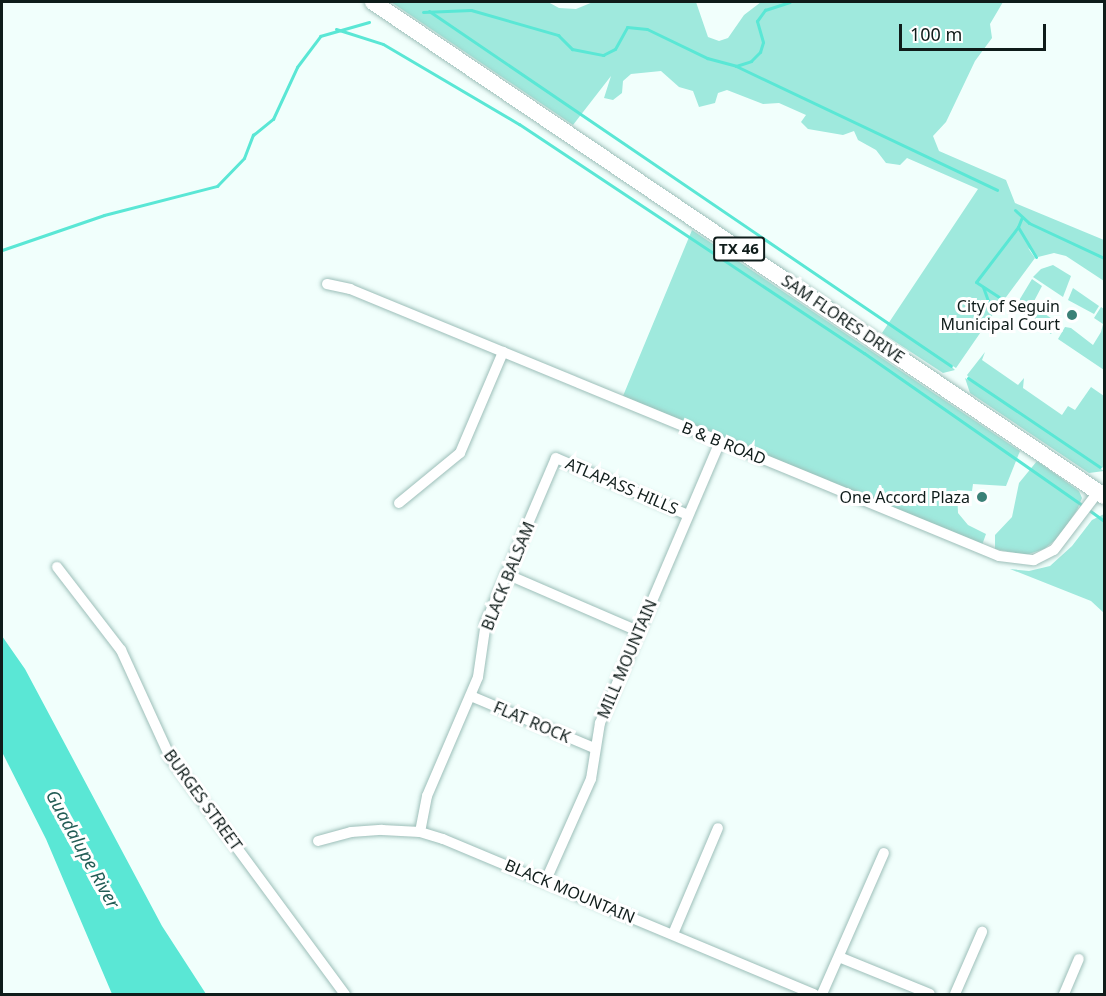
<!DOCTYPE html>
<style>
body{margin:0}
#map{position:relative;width:1106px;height:996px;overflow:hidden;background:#f1fffc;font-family:"Noto Sans",sans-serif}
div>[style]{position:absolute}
.green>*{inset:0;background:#9fe9dd}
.water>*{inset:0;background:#5ae7d5}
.stream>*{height:3px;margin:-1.5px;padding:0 1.5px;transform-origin:1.5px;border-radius:1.5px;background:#5ae7d5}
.roads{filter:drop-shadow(0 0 2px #9dbfb9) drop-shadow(0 0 2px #9dbfb9)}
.minor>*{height:10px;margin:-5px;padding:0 5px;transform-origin:5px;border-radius:5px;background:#fff}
.primary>*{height:16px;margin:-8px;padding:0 8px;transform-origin:8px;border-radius:8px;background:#fff}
.dots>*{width:16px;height:16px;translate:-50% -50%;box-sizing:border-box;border:3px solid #fff;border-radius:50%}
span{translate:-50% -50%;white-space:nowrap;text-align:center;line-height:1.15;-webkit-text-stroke:6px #fff;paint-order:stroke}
.shield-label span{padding:2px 4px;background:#fff;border:2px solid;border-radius:4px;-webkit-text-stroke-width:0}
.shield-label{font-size:15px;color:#0f1c1a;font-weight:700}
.poi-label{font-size:16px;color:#0f1c1a}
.right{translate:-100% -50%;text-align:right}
.street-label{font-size:16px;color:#0f1c1a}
.water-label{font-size:18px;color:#235d56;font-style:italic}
.frame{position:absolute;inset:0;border:3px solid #0f1c1a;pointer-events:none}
.scale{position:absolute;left:899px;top:24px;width:147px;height:27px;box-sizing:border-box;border:3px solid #0f1c1a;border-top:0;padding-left:8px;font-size:18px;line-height:21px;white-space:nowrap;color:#0f1c1a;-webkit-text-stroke:4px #fff;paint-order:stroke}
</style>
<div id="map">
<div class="green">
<div style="clip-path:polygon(391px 2px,548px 2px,559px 8px,576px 9px,593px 2px,696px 2px,708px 37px,719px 41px,728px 38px,744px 15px,761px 2px,1003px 2px,990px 24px,992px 38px,975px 61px,946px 122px,933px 136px,939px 151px,1006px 180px,1015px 203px,1104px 240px,1104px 281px,1066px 256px,1054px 253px,1038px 257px,1028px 248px,1035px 258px,998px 308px,993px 306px,996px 310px,956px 368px,948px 363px,955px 370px,943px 373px,882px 333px,978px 189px,907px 158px,900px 165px,886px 163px,876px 150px,858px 140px,854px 131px,843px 135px,808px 129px,801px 122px,806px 115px,779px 103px,763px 104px,727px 90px,718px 93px,715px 103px,699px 107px,693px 91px,679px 87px,661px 71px,631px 74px,623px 81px,622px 93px,613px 100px,604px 98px,611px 76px,573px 125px)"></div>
<div style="clip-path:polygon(692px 230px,1020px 451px,1006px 486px,973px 484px,972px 491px,957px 490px,958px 513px,968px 525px,986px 534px,982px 545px,623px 396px)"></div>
<div style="clip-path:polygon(1053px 265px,1071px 276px,1063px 297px,1033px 277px,1041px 269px)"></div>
<div style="clip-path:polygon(1032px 279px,1042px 286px,1032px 305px,1058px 323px,1051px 334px,1015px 310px,1009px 317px)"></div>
<div style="clip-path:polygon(1073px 288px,1099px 306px,1094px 314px,1068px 300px)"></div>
<div style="clip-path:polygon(1101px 307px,1104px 309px,1104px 370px,1058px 339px,1065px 327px,1071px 328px,1093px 345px,1101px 332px,1103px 324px,1094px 318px)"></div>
<div style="clip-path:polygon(985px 352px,982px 360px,1018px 385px,1024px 378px,1023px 388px,1062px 415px,1068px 406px,1075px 410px,1091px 387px,1104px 396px,1104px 468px,1095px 465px,1104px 471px,1089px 473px,970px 393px,965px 378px,972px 382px,967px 375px)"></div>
<div style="clip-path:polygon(1037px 461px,1079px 491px,1082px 498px,1077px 510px,1059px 537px,1044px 549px,1026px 555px,995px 549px,995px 535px,1012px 517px,1019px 483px)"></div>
<div style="clip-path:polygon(1104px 514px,1104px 613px,1091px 601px,1010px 569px,1029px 571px,1050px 566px,1072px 546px,1092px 520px)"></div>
</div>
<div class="water">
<div style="clip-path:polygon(2px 636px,25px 669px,162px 926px,206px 994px,112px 994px,46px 839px,2px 752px)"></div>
</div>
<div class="stream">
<div style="left:429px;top:11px;width:631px;rotate:34.22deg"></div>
<div style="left:423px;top:12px;width:48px;rotate:-2.4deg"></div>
<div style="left:471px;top:10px;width:91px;rotate:16deg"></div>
<div style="left:558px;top:35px;width:20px;rotate:45deg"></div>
<div style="left:572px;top:49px;width:32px;rotate:11deg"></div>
<div style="left:603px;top:55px;width:13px;rotate:-27deg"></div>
<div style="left:615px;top:49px;width:25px;rotate:-61deg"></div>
<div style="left:627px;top:27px;width:20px;rotate:6deg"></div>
<div style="left:647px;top:29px;width:67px;rotate:25.8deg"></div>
<div style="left:707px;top:58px;width:30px;rotate:15deg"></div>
<div style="left:736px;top:66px;width:289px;rotate:25.4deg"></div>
<div style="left:336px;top:29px;width:49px;rotate:17.7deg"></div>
<div style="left:383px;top:44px;width:158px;rotate:30.5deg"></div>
<div style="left:519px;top:124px;width:414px;rotate:33.6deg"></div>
<div style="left:864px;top:353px;width:267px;rotate:34.9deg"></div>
<div style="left:736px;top:66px;width:16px;rotate:-18deg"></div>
<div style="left:751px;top:61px;width:13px;rotate:-45deg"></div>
<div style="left:760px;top:52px;width:10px;rotate:-73deg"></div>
<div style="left:763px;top:42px;width:22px;rotate:-106deg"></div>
<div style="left:757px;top:21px;width:14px;rotate:-54deg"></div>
<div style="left:765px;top:10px;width:26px;rotate:-18deg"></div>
<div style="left:1015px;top:210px;width:19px;rotate:43deg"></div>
<div style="left:1029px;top:223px;width:83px;rotate:25deg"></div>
<div style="left:1022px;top:217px;width:11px;rotate:112deg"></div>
<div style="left:1018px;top:227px;width:35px;rotate:59deg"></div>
<div style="left:2px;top:250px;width:108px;rotate:-18.9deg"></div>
<div style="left:104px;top:215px;width:117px;rotate:-14.4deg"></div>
<div style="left:217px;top:186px;width:39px;rotate:-46deg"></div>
<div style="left:244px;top:158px;width:25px;rotate:-69deg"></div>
<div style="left:253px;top:135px;width:26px;rotate:-39deg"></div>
<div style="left:273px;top:119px;width:57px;rotate:-65.2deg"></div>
<div style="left:297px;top:67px;width:39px;rotate:-53deg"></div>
<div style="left:320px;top:36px;width:51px;rotate:-15.9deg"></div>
<div style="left:983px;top:287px;width:15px;rotate:70deg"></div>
<div style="left:988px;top:301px;width:12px;rotate:42deg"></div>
<div style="left:999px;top:297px;width:27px;rotate:-147deg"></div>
<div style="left:976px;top:282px;width:69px;rotate:-52.6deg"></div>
<div style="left:968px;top:378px;width:159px;rotate:34deg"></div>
<div style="left:1089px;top:510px;width:19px;rotate:36deg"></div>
</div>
<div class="roads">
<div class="minor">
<div style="left:327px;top:284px;width:24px;rotate:12deg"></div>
<div style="left:350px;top:289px;width:702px;rotate:22.36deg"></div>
<div style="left:999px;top:556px;width:35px;rotate:7deg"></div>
<div style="left:1034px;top:560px;width:22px;rotate:-27deg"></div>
<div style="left:1054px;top:550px;width:73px;rotate:-52.8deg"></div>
<div style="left:399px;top:503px;width:79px;rotate:-39.3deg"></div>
<div style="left:460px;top:453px;width:110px;rotate:-66.9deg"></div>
<div style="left:57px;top:567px;width:105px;rotate:52.4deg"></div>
<div style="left:121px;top:650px;width:118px;rotate:65.4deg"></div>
<div style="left:170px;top:757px;width:295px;rotate:53.6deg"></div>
<div style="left:506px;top:574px;width:144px;rotate:23.4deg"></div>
<div style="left:471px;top:696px;width:134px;rotate:22.9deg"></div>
<div style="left:420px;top:832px;width:37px;rotate:-79deg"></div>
<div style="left:427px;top:796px;width:129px;rotate:-66.8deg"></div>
<div style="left:478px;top:677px;width:56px;rotate:-81.7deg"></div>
<div style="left:486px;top:622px;width:178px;rotate:-66.9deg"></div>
<div style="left:556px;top:458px;width:144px;rotate:23.4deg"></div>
<div style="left:318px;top:841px;width:34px;rotate:-15deg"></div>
<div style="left:351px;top:832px;width:31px;rotate:-4deg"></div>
<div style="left:382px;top:830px;width:38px;rotate:3deg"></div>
<div style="left:420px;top:832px;width:24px;rotate:17deg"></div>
<div style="left:443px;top:839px;width:402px;rotate:22.7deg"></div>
<div style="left:546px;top:880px;width:111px;rotate:-66deg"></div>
<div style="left:591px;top:779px;width:57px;rotate:-80.9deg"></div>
<div style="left:600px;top:723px;width:306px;rotate:-66.9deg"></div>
<div style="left:673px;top:934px;width:115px;rotate:-67deg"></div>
<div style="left:839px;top:957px;width:98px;rotate:22.1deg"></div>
<div style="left:822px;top:994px;width:154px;rotate:-66.3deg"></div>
<div style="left:955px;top:994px;width:68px;rotate:-66.5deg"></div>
<div style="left:1064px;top:994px;width:38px;rotate:-67deg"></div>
</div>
<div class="primary">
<div style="left:373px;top:2px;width:882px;rotate:34.05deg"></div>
</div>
</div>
<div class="dots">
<div style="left:1072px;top:315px;background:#3b8177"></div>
<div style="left:982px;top:497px;background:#3b8177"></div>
</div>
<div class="shield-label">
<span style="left:739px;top:249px">TX 46</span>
</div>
<div class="poi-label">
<span class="right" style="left:1060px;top:315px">City of Seguin<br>Municipal Court</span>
<span class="right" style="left:970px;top:497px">One Accord Plaza</span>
</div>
<div class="street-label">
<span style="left:843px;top:319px;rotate:34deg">SAM FLORES DRIVE</span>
<span style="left:724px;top:443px;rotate:22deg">B &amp; B ROAD</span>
<span style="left:622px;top:486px;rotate:23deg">ATLAPASS HILLS</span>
<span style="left:508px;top:576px;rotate:-68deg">BLACK BALSAM</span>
<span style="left:627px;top:659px;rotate:-67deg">MILL MOUNTAIN</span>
<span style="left:532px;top:722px;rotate:23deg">FLAT ROCK</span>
<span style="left:203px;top:800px;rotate:54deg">BURGES STREET</span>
<span style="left:570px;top:891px;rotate:23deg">BLACK MOUNTAIN</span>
</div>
<div class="water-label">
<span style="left:83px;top:849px;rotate:61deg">Guadalupe River</span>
</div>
<div class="frame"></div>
<div class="scale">100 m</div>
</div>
